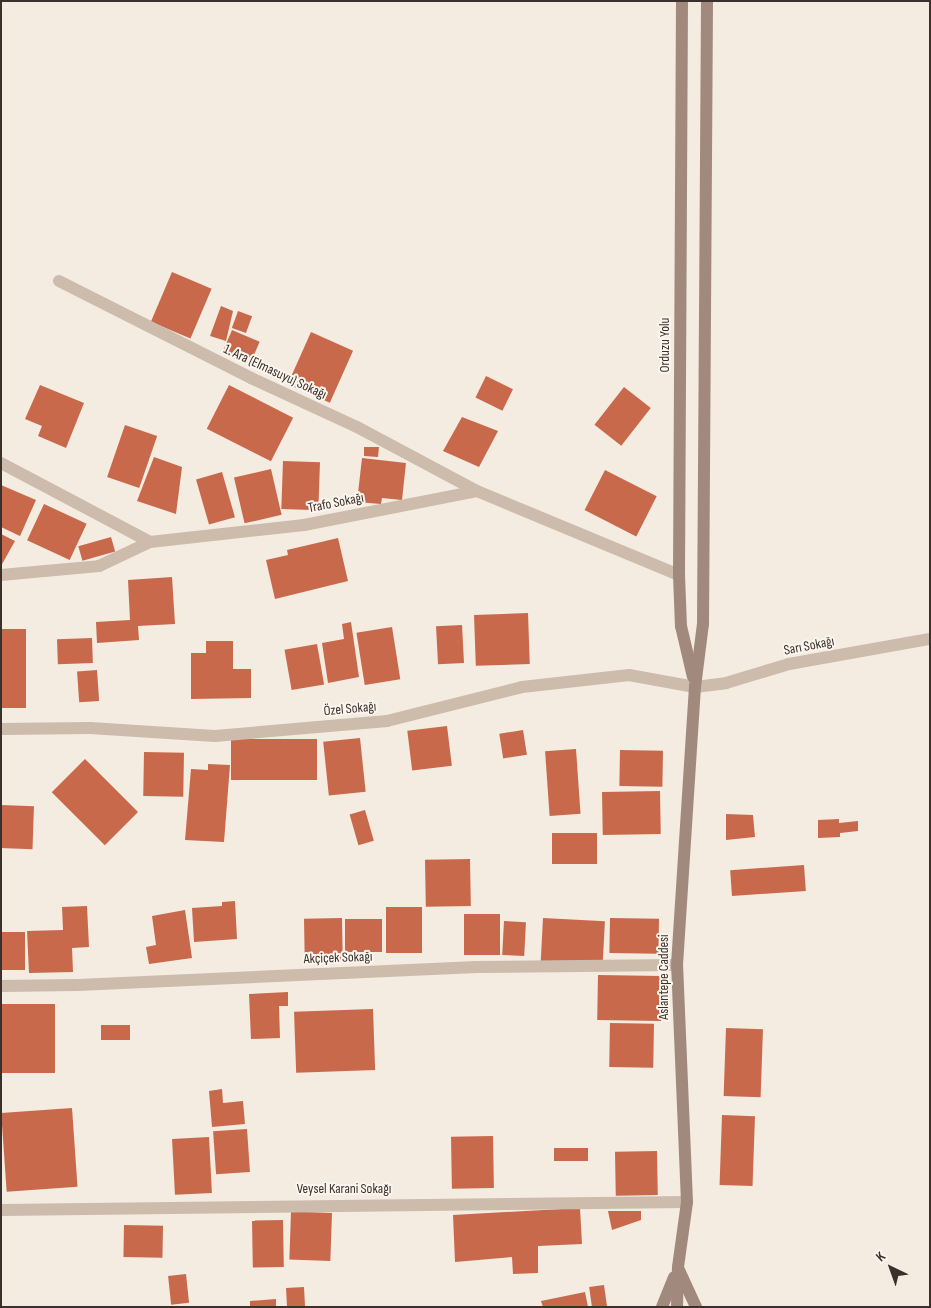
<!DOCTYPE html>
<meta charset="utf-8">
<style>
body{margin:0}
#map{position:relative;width:931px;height:1308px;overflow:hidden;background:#f4ebe1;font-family:"Sofia Sans Condensed",sans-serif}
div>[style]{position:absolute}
.building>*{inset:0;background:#c8694b;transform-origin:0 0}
.street>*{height:12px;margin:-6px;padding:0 6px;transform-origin:6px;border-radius:6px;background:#cdbbac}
.secondary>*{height:12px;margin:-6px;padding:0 6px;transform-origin:6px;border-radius:6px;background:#a18a7d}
span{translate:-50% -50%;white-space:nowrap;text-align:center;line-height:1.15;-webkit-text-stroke:4px #fbf5ee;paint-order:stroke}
.street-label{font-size:14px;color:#3b302b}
.frame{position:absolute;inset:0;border:2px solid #3b302b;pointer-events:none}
.north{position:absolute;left:866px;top:1243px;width:50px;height:50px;-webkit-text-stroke:4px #fbf5ee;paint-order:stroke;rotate:318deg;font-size:14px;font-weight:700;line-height:20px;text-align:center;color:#3b302b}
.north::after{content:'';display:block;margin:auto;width:18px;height:22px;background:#3b302b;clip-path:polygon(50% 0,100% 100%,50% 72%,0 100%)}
</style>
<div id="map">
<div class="building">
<div style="left:172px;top:272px;width:43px;height:54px;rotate:23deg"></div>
<div style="clip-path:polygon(221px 306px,233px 311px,226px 341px,210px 336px)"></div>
<div style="left:238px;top:311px;width:15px;height:18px;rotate:20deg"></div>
<div style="left:232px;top:330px;width:30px;height:25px;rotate:23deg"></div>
<div style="left:311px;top:332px;width:46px;height:57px;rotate:24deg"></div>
<div style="left:486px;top:376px;width:30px;height:24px;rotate:26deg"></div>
<div style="clip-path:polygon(40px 385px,84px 403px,66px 448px,38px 436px,42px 426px,25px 419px)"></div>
<div style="left:229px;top:385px;width:72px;height:49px;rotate:27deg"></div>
<div style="left:624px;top:387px;width:34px;height:48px;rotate:38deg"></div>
<div style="clip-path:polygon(462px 417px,498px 431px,479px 467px,443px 451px)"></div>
<div style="left:125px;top:425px;width:34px;height:55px;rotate:19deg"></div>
<div style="clip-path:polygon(364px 447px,379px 447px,378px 457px,364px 456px)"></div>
<div style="clip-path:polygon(154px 457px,182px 467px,176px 514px,137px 501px)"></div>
<div style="clip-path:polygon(362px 458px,406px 463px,402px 500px,382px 498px,381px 504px,357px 502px)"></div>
<div style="left:283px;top:461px;width:37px;height:48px;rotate:2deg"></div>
<div style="left:271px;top:469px;width:47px;height:38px;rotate:77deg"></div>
<div style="left:605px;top:470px;width:58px;height:45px;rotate:27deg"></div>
<div style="left:222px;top:472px;width:47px;height:27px;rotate:74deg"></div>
<div style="clip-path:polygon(1px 485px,36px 500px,20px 536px,1px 527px)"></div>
<div style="left:44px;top:504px;width:47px;height:40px;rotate:25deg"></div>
<div style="clip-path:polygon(1px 534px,15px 541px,1px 566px)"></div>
<div style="left:111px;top:537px;width:15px;height:34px;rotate:74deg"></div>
<div style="clip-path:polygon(338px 538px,348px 581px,275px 599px,266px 560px,288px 555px,287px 550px)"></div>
<div style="clip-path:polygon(172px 577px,175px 624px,138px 626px,139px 640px,97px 643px,96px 622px,130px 620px,128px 580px)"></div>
<div style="left:528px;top:613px;width:51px;height:54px;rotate:88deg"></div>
<div style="clip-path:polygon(351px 622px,359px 677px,328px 683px,322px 643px,344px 639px,342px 624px)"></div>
<div style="left:462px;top:625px;width:38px;height:26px;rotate:87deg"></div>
<div style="left:392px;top:627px;width:53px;height:36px;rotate:81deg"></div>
<div style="left:1px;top:629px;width:25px;height:79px"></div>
<div style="left:92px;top:638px;width:25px;height:35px;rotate:88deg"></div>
<div style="clip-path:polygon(206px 641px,233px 641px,233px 669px,251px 669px,251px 698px,191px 699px,191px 653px,206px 653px)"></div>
<div style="left:317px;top:644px;width:41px;height:33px;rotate:80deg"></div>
<div style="left:97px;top:670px;width:31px;height:20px;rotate:86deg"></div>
<div style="left:447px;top:726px;width:40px;height:40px;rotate:83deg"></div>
<div style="left:523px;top:730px;width:25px;height:24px;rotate:81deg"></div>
<div style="left:360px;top:738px;width:54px;height:37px;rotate:84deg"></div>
<div style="left:231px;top:739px;width:86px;height:41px"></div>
<div style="left:576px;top:749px;width:65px;height:31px;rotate:86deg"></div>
<div style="left:620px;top:750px;width:43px;height:36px;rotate:1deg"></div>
<div style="left:144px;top:752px;width:40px;height:44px;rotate:1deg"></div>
<div style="left:85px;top:759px;width:75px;height:47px;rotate:45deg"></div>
<div style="clip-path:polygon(208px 764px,230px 765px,224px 842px,185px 840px,191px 769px,208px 770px)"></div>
<div style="left:660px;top:791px;width:43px;height:58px;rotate:89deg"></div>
<div style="left:1px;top:805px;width:33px;height:43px;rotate:2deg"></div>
<div style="left:365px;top:810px;width:32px;height:16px;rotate:74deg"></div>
<div style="clip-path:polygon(726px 814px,753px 815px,755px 837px,726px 840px)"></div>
<div style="clip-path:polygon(839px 819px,839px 823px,858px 821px,858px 831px,840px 833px,840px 837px,818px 838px,818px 820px)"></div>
<div style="left:552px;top:833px;width:45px;height:31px"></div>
<div style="left:470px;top:859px;width:47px;height:45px;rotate:89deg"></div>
<div style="left:804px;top:865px;width:26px;height:74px;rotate:86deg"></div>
<div style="clip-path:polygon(235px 901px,237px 939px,194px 942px,192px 908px,222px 906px,222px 902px)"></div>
<div style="clip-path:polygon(87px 906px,89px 947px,72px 948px,73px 972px,29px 973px,27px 931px,63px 930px,62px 907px)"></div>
<div style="left:422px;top:907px;width:46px;height:36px;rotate:90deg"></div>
<div style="clip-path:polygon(185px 910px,192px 958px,149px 964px,146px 947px,156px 945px,152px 916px)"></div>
<div style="left:464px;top:914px;width:36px;height:41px"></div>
<div style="left:342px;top:918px;width:43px;height:38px;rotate:89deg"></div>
<div style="left:543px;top:918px;width:62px;height:44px;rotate:3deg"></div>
<div style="left:610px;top:918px;width:49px;height:35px;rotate:1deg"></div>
<div style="left:382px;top:919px;width:33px;height:37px;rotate:90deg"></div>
<div style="left:504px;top:921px;width:22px;height:34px;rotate:3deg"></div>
<div style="left:1px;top:932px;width:24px;height:38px"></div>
<div style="left:598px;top:975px;width:64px;height:45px;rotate:1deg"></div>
<div style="clip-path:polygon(288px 992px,288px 1006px,279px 1006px,280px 1038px,251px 1039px,249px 994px)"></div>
<div style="left:1px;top:1004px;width:54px;height:69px"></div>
<div style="left:373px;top:1009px;width:61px;height:79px;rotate:88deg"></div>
<div style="left:610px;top:1023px;width:44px;height:44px;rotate:1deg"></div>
<div style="left:101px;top:1025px;width:29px;height:15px"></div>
<div style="left:726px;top:1028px;width:37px;height:68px;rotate:2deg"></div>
<div style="clip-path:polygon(222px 1089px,223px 1103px,243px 1101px,245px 1124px,212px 1127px,209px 1091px)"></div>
<div style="left:72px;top:1108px;width:79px;height:71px;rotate:86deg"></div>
<div style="left:722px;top:1115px;width:33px;height:70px;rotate:2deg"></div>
<div style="left:247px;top:1129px;width:43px;height:34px;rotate:86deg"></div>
<div style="left:493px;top:1136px;width:52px;height:42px;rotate:89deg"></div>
<div style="left:209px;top:1137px;width:56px;height:37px;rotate:87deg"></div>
<div style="left:554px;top:1148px;width:34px;height:13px"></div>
<div style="left:657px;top:1151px;width:44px;height:42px;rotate:89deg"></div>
<div style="clip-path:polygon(580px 1208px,582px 1244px,538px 1246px,538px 1273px,513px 1274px,512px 1257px,455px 1262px,453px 1215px)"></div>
<div style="clip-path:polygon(608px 1211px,641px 1211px,641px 1220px,612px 1230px)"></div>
<div style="left:332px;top:1213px;width:48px;height:41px;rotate:92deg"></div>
<div style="left:283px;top:1220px;width:47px;height:31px;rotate:89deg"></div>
<div style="left:124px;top:1225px;width:39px;height:32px;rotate:1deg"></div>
<div style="left:186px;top:1274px;width:29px;height:18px;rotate:84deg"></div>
<div style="left:604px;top:1285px;width:22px;height:15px;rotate:82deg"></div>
<div style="left:304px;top:1287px;width:20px;height:18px;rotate:87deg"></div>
<div style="clip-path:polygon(585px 1292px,588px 1307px,543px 1307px,541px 1301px)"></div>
<div style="clip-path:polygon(276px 1299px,276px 1307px,250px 1307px,250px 1301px)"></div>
</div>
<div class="street">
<div style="left:59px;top:281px;width:215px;rotate:26.8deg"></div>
<div style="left:251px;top:378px;width:117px;rotate:24.8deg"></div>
<div style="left:357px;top:427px;width:136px;rotate:28.1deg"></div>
<div style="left:1px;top:463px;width:169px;rotate:27.9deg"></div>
<div style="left:150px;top:542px;width:155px;rotate:-6.3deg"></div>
<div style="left:304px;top:525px;width:176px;rotate:-11.1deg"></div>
<div style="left:477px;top:491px;width:219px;rotate:22.6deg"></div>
<div style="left:1px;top:575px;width:98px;rotate:-5.2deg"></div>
<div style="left:99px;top:566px;width:56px;rotate:-25.2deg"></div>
<div style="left:1px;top:729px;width:89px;rotate:-0.6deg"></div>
<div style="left:90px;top:728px;width:125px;rotate:3.7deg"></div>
<div style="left:215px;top:736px;width:173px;rotate:-5deg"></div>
<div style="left:387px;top:721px;width:139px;rotate:-14.1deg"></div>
<div style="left:522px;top:687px;width:108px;rotate:-6.4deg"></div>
<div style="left:629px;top:675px;width:67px;rotate:10.3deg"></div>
<div style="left:695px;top:687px;width:31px;rotate:-7deg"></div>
<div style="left:726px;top:683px;width:66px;rotate:-16.8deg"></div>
<div style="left:789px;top:664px;width:143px;rotate:-10.1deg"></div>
<div style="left:1px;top:986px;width:77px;rotate:-0.7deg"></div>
<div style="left:78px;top:985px;width:399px;rotate:-2.6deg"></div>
<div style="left:477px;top:967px;width:200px;rotate:-0.6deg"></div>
<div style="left:1px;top:1210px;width:686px;rotate:-0.67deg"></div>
</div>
<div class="secondary">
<div style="left:682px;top:1px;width:574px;rotate:90.3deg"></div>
<div style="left:679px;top:575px;width:51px;rotate:87.8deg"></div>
<div style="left:681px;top:626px;width:52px;rotate:76.8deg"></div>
<div style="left:679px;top:1270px;width:41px;rotate:65.3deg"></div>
<div style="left:662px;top:1307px;width:32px;rotate:-68deg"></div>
<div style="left:677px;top:1307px;width:40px;rotate:-88.6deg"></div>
<div style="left:678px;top:1267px;width:66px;rotate:-82.1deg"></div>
<div style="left:687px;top:1202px;width:237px;rotate:-92.4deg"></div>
<div style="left:677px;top:965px;width:279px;rotate:-86.3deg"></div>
<div style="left:695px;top:687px;width:64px;rotate:-82.8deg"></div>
<div style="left:703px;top:624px;width:623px;rotate:-89.63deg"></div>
</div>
<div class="street-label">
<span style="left:665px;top:345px;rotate:-90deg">Orduzu Yolu</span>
<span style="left:275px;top:372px;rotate:25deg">1. Ara (Elmasuyu) Sokağı</span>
<span style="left:336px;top:503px;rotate:-11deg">Trafo Sokağı</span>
<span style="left:809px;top:646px;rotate:-11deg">Sarı Sokağı</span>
<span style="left:350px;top:709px;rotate:-5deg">Özel Sokağı</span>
<span style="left:338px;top:958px;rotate:-2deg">Akçiçek Sokağı</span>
<span style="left:664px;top:977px;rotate:-90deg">Aslantepe Caddesi</span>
<span style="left:344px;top:1189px">Veysel Karani Sokağı</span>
</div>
<div class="frame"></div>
<div class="north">K</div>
</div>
